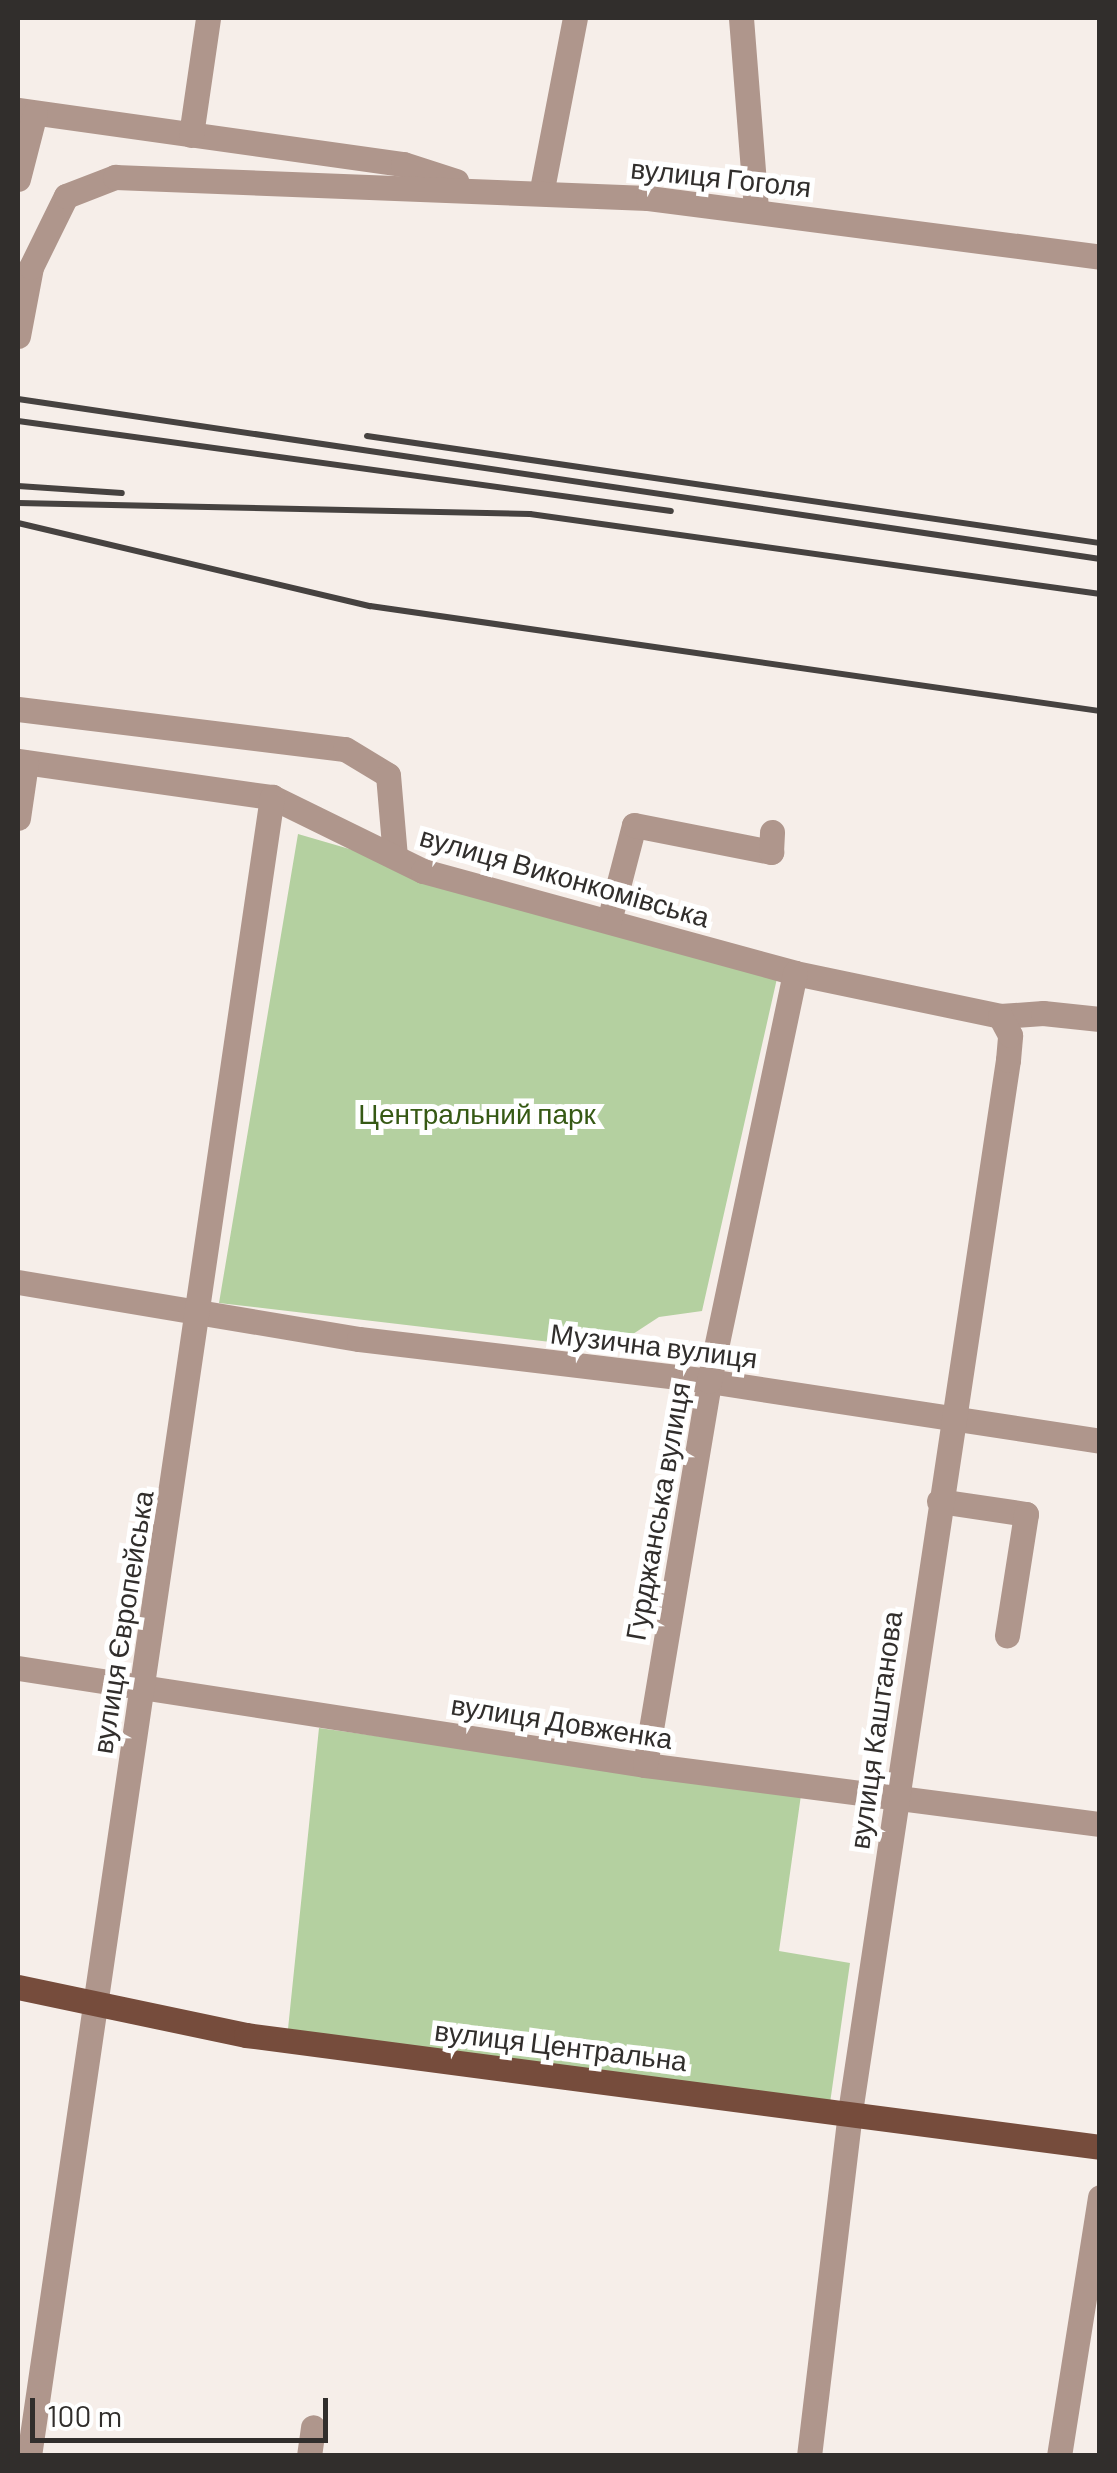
<!DOCTYPE html>
<meta charset="utf-8">
<style>
body{margin:0}
#map{position:relative;width:1117px;height:2473px;overflow:hidden;background:#f6eee9;font-family:Barlow,sans-serif}
div>[style]{position:absolute}
.green>*{inset:0;background:#b4d0a0}
.minor>*{height:25px;margin:-12.5px;padding:0 12.5px;transform-origin:12.5px;border-radius:12.5px;background:#af968c}
.major>*{height:25px;margin:-12.5px;padding:0 12.5px;transform-origin:12.5px;border-radius:12.5px;background:#764c3c}
.rail>*{height:6px;margin:-3px;padding:0 3px;transform-origin:3px;border-radius:3px;background:#464240}
span{translate:-50% -50%;white-space:nowrap;text-align:center;line-height:1.15;-webkit-text-stroke:10px #fff;paint-order:stroke}
.street-label{font-size:28px;color:#312e2c}
.park-label{font-size:28px;color:#365914}
.frame{position:absolute;inset:0;border:20px solid #312e2c;pointer-events:none}
.scale{position:absolute;left:30px;top:2398px;width:298px;height:45px;box-sizing:border-box;border:5px solid #312e2c;border-top:0;padding-left:12px;font-size:30px;line-height:35px;white-space:nowrap;color:#312e2c;-webkit-text-stroke:8px #fff;paint-order:stroke}
</style>
<div id="map">
<div class="green">
<div style="clip-path:polygon(298px 834px,778px 974px,702px 1311px,659px 1317px,610px 1349px,219px 1303px)"></div>
<div style="clip-path:polygon(319px 1728px,801px 1795px,779px 1951px,850px 1963px,830px 2103px,288px 2029px)"></div>
</div>
<div class="minor">
<div style="left:741px;top:18px;width:192px;rotate:85.5deg"></div>
<div style="left:18px;top:110px;width:389px;rotate:8deg"></div>
<div style="left:403px;top:164px;width:56px;rotate:17.8deg"></div>
<div style="left:191px;top:135px;width:118px;rotate:-81.7deg"></div>
<div style="left:18px;top:179px;width:68px;rotate:-75.6deg"></div>
<div style="left:542px;top:189px;width:174px;rotate:-79.1deg"></div>
<div style="left:18px;top:336px;width:70px;rotate:-79.3deg"></div>
<div style="left:31px;top:267px;width:79px;rotate:-63.8deg"></div>
<div style="left:66px;top:196px;width:53px;rotate:-21.2deg"></div>
<div style="left:115px;top:177px;width:533px;rotate:2.26deg"></div>
<div style="left:648px;top:198px;width:456px;rotate:7.4deg"></div>
<div style="left:18px;top:709px;width:329px;rotate:7deg"></div>
<div style="left:345px;top:749px;width:50px;rotate:31.2deg"></div>
<div style="left:388px;top:775px;width:82px;rotate:85.1deg"></div>
<div style="left:18px;top:761px;width:257px;rotate:8.1deg"></div>
<div style="left:272px;top:797px;width:168px;rotate:26.1deg"></div>
<div style="left:423px;top:871px;width:386px;rotate:15.3deg"></div>
<div style="left:795px;top:973px;width:209px;rotate:11.8deg"></div>
<div style="left:1000px;top:1016px;width:43px;rotate:-4deg"></div>
<div style="left:1043px;top:1013px;width:57px;rotate:6deg"></div>
<div style="left:18px;top:818px;width:56px;rotate:-81.7deg"></div>
<div style="left:609px;top:921px;width:99px;rotate:-75.4deg"></div>
<div style="left:634px;top:825px;width:140px;rotate:11.1deg"></div>
<div style="left:771px;top:852px;width:20px;rotate:-87deg"></div>
<div style="left:18px;top:1282px;width:346px;rotate:9.5deg"></div>
<div style="left:359px;top:1339px;width:353px;rotate:6.8deg"></div>
<div style="left:709px;top:1381px;width:396px;rotate:8.7deg"></div>
<div style="left:939px;top:1501px;width:88px;rotate:8.5deg"></div>
<div style="left:1026px;top:1514px;width:123px;rotate:98.9deg"></div>
<div style="left:18px;top:1668px;width:634px;rotate:8.79deg"></div>
<div style="left:645px;top:1765px;width:459px;rotate:7.4deg"></div>
<div style="left:645px;top:1765px;width:389px;rotate:-80.5deg"></div>
<div style="left:709px;top:1381px;width:417px;rotate:-78.1deg"></div>
<div style="left:29px;top:2456px;width:1677px;rotate:-81.67deg"></div>
<div style="left:309px;top:2456px;width:29px;rotate:-82deg"></div>
<div style="left:809px;top:2456px;width:346px;rotate:-83.2deg"></div>
<div style="left:850px;top:2112px;width:1064px;rotate:-81.46deg"></div>
<div style="left:1008px;top:1060px;width:25px;rotate:-85deg"></div>
<div style="left:1010px;top:1035px;width:21px;rotate:-118deg"></div>
<div style="left:1059px;top:2456px;width:262px;rotate:-81deg"></div>
</div>
<div class="major">
<div style="left:18px;top:1987px;width:233px;rotate:11.9deg"></div>
<div style="left:246px;top:2035px;width:861px;rotate:7.47deg"></div>
</div>
<div class="rail">
<div style="left:18px;top:399px;width:1094px;rotate:8.41deg"></div>
<div style="left:18px;top:421px;width:659px;rotate:7.85deg"></div>
<div style="left:367px;top:436px;width:741px;rotate:8.31deg"></div>
<div style="left:18px;top:486px;width:104px;rotate:3.9deg"></div>
<div style="left:18px;top:503px;width:512px;rotate:1.23deg"></div>
<div style="left:530px;top:514px;width:576px;rotate:7.99deg"></div>
<div style="left:18px;top:523px;width:362px;rotate:13.3deg"></div>
<div style="left:370px;top:606px;width:738px;rotate:8.19deg"></div>
</div>
<div class="street-label">
<span style="left:721px;top:177px;rotate:6deg">вулиця Гоголя</span>
<span style="left:565px;top:876px;rotate:16deg">вулиця Виконкомівська</span>
<span style="left:654px;top:1345px;rotate:7deg">Музична вулиця</span>
<span style="left:657px;top:1511px;rotate:-80deg">Гурджанська вулиця</span>
<span style="left:122px;top:1622px;rotate:-81deg">вулиця Європейська</span>
<span style="left:562px;top:1721px;rotate:9deg">вулиця Довженка</span>
<span style="left:875px;top:1730px;rotate:-82deg">вулиця Каштанова</span>
<span style="left:561px;top:2045px;rotate:7deg">вулиця Центральна</span>
</div>
<div class="park-label">
<span style="left:477px;top:1113px">Центральний парк</span>
</div>
<div class="frame"></div>
<div class="scale">100 m</div>
</div>
